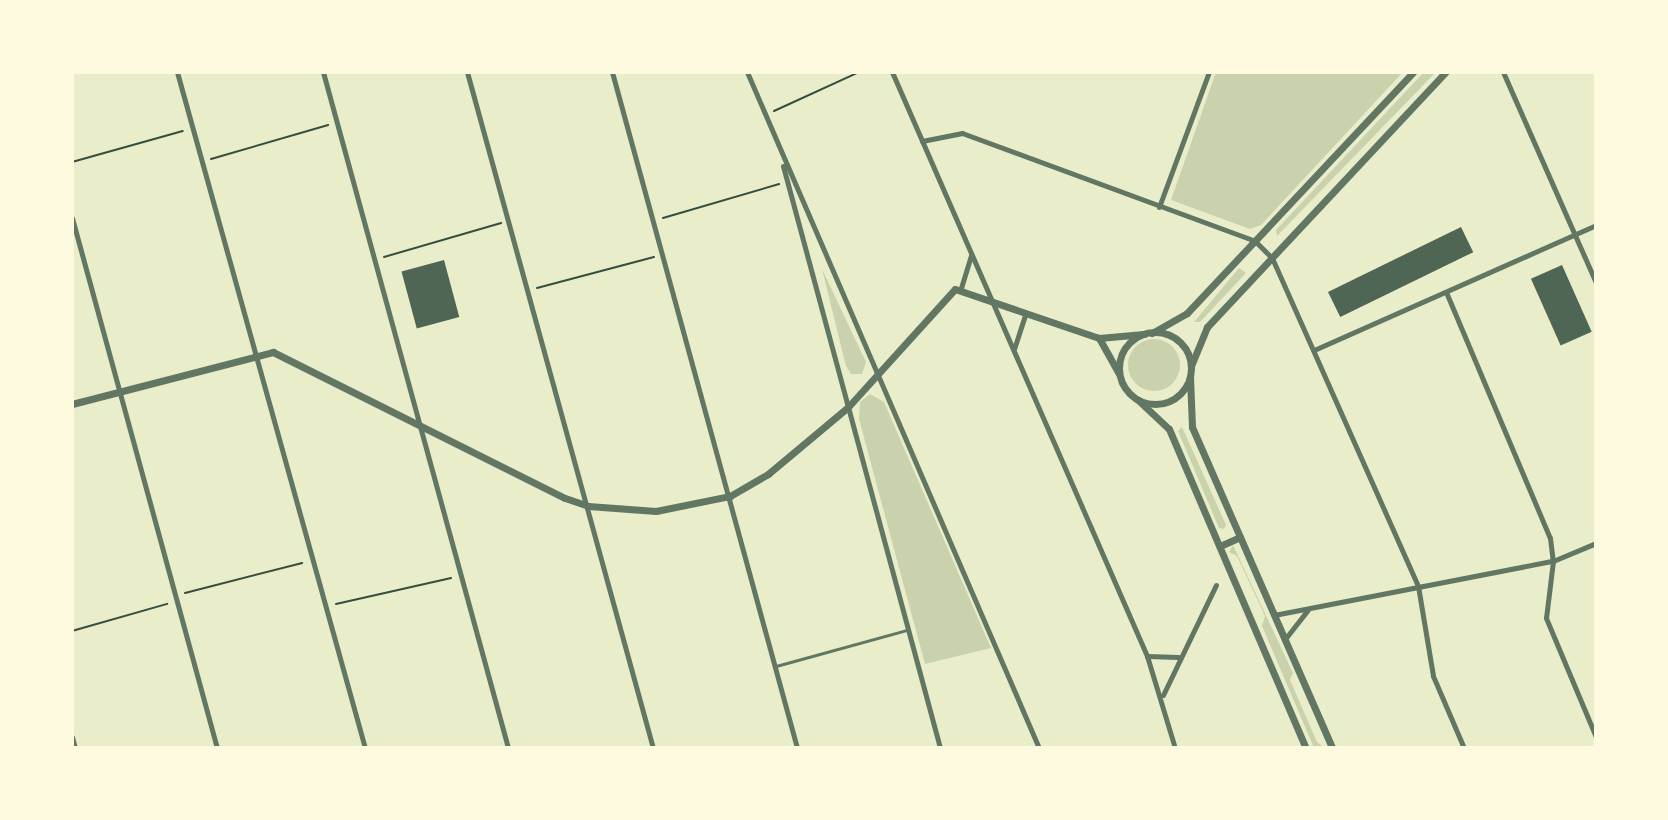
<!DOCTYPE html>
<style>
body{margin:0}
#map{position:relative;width:1668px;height:820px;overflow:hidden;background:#e9edc9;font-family:Roboto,sans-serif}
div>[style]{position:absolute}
.green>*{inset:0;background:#cad2ad}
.round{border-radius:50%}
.building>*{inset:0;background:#4f6655;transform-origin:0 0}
.path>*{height:2px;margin:-1px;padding:0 1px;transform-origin:1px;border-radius:1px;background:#344e41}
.service>*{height:3px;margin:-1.5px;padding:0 1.5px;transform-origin:1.5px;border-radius:1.5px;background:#617663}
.minor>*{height:5px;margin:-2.5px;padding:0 2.5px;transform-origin:2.5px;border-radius:2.5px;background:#617663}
.tertiary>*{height:7px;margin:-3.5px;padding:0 3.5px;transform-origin:3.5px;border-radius:3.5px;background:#617663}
.tertiary>.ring{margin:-3.5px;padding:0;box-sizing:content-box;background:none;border:7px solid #617663;border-radius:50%}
span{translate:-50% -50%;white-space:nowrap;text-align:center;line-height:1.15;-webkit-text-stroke:6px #fefae0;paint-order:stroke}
.frame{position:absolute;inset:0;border:74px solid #fefae0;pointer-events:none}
</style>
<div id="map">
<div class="green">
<div style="clip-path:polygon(1216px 72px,1403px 72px,1261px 225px,1250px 229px,1171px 200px)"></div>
<div style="clip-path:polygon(1424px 72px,1436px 72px,1277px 236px,1276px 230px)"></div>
<div style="clip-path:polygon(1239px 268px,1246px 273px,1200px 322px,1194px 322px)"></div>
<div style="clip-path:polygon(822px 269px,866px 362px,862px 374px,851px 374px,846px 366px)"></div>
<div class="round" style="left:1128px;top:339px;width:52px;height:52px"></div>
<div style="clip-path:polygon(870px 394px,884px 402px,991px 648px,925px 664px,859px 419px,860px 402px)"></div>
<div style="clip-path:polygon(1182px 427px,1226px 525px,1224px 529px,1219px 528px,1178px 431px)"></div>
<div style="clip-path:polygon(1233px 545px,1293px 673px,1290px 680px,1317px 742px,1325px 748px,1314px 748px,1262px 626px,1265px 616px,1237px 556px,1229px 552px)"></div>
</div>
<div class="building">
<div style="left:1461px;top:227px;width:28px;height:148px;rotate:64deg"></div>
<div style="left:444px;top:260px;width:59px;height:44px;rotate:75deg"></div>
<div style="left:1562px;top:265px;width:73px;height:34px;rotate:66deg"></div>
</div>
<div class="path">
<div style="left:774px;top:111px;width:94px;rotate:-24.6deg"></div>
<div style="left:211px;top:159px;width:122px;rotate:-16.2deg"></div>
<div style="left:72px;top:162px;width:115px;rotate:-15.6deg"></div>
<div style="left:663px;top:218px;width:121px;rotate:-16.3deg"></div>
<div style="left:384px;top:257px;width:122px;rotate:-16.2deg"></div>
<div style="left:537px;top:288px;width:121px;rotate:-14.8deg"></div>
<div style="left:185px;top:593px;width:121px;rotate:-14.4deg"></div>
<div style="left:336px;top:604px;width:118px;rotate:-12.7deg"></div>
<div style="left:72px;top:631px;width:99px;rotate:-15.9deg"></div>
</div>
<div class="service">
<div style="left:776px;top:666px;width:136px;rotate:-15.4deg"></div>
</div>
<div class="minor">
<div style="left:177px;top:72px;width:702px;rotate:74.46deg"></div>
<div style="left:323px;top:72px;width:701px;rotate:74.69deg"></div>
<div style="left:467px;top:72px;width:701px;rotate:74.62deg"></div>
<div style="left:612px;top:72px;width:701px;rotate:74.69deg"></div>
<div style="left:747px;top:72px;width:736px;rotate:66.64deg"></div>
<div style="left:892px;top:72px;width:637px;rotate:66.41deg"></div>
<div style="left:1147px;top:656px;width:96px;rotate:73.1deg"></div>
<div style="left:1503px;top:72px;width:231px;rotate:66.2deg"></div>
<div style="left:922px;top:141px;width:41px;rotate:-11.3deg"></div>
<div style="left:962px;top:133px;width:312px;rotate:20.2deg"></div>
<div style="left:1255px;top:241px;width:24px;rotate:45deg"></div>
<div style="left:1272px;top:258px;width:359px;rotate:66deg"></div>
<div style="left:1418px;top:586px;width:91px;rotate:80.5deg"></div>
<div style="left:1433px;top:676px;width:78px;rotate:66.7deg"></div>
<div style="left:783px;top:166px;width:603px;rotate:74.9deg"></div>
<div style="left:1159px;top:207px;width:144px;rotate:-69.7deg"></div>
<div style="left:72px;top:218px;width:549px;rotate:74.7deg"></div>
<div style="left:961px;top:288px;width:34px;rotate:-73deg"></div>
<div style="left:1446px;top:292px;width:267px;rotate:67.1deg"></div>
<div style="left:1550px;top:538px;width:23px;rotate:83deg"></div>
<div style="left:1553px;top:561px;width:57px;rotate:97deg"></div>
<div style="left:1546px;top:618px;width:129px;rotate:67.2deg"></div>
<div style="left:1014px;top:349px;width:38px;rotate:-72deg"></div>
<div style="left:1314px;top:350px;width:308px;rotate:-23.9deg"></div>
<div style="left:1274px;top:615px;width:284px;rotate:-11deg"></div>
<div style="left:1553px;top:561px;width:47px;rotate:-22.7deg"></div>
<div style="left:1285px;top:639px;width:37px;rotate:-52deg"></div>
<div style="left:1147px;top:656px;width:31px;rotate:2deg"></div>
<div style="left:1163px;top:695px;width:122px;rotate:-64.3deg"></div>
<div style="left:72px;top:737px;width:11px;rotate:75deg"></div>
</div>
<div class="tertiary">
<div class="ring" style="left:1119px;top:332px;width:65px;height:65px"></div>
<div style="left:1152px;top:333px;width:40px;rotate:-29.7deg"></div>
<div style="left:1187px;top:313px;width:330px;rotate:-46.8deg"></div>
<div style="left:1099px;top:338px;width:41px;rotate:60.9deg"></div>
<div style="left:1191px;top:366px;width:42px;rotate:-67.7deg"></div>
<div style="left:1207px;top:327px;width:349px;rotate:-46.9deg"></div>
<div style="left:1190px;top:377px;width:50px;rotate:87.7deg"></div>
<div style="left:1192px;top:427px;width:350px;rotate:66.4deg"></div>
<div style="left:1138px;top:400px;width:42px;rotate:43.1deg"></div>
<div style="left:1169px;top:429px;width:347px;rotate:66.8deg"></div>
<div style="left:72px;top:404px;width:208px;rotate:-14.5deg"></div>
<div style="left:273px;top:352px;width:326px;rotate:26.6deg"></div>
<div style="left:565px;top:498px;width:24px;rotate:19deg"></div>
<div style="left:588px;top:506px;width:68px;rotate:4.2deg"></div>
<div style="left:656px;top:511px;width:76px;rotate:-11.5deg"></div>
<div style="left:730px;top:496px;width:44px;rotate:-30.1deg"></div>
<div style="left:768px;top:474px;width:104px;rotate:-39.9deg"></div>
<div style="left:848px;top:407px;width:159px;rotate:-47.8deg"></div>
<div style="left:955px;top:289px;width:152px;rotate:18.8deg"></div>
<div style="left:1099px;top:338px;width:45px;rotate:-5.1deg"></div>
<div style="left:1220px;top:546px;width:22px;rotate:-24deg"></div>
</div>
<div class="frame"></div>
</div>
